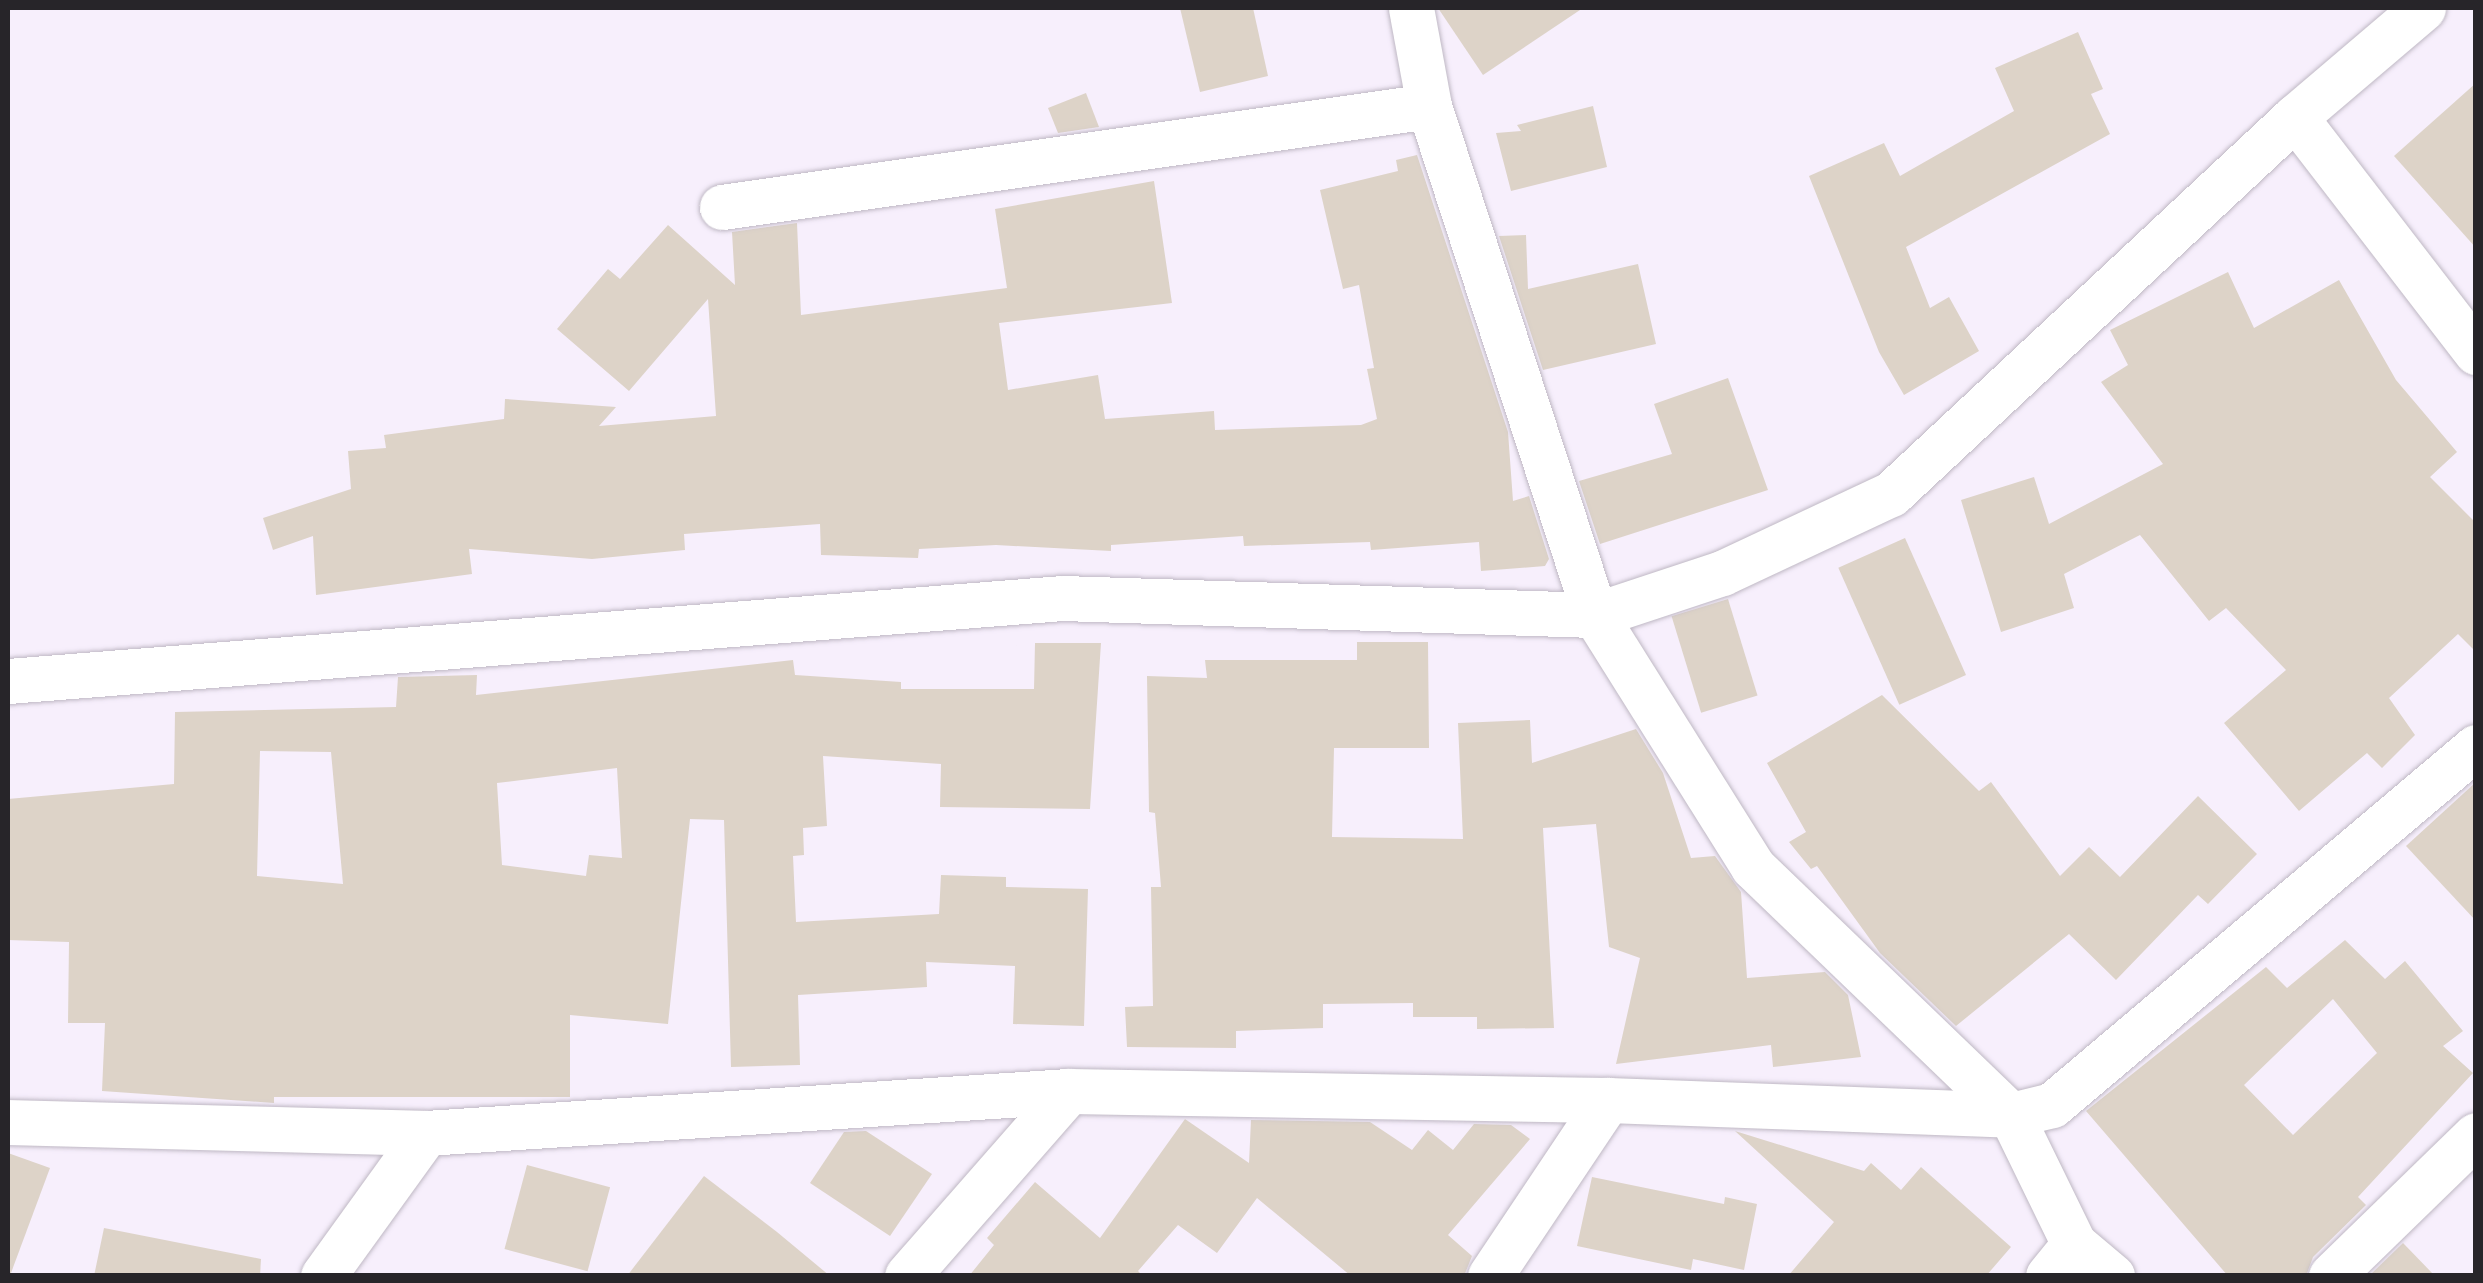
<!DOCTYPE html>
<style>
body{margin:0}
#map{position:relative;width:2483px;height:1283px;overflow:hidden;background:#f7effc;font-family:"Archivo Narrow",sans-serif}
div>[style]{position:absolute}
.building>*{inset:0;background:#ddd3c8;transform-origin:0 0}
.roads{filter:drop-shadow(0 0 2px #bfb8c4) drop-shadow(0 0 2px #bfb8c4)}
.street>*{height:45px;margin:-22.5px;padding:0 22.5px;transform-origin:22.5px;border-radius:22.5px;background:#fff}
span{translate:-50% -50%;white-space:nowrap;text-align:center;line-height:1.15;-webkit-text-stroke:10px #f7effc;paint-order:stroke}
.frame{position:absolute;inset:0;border:10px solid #272529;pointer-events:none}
</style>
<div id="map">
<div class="building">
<div style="clip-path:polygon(1180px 8px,1253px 8px,1268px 76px,1200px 92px)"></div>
<div style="clip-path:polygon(1438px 8px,1583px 8px,1483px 75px)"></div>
<div style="clip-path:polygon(2078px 32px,2103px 89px,2091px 94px,2110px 134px,1906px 247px,1930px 308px,1949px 297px,1979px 351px,1904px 395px,1879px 352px,1809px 176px,1884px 143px,1900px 176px,2014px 111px,1995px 68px)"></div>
<div style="clip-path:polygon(2476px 83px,2476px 248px,2394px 156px)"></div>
<div style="clip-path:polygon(1086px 93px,1099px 127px,1058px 133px,1048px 108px)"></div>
<div style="clip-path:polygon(1593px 106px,1607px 167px,1511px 191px,1496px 133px,1521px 131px,1517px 125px)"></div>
<div style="clip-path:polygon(1417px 155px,1508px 432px,1513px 501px,1529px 496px,1549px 559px,1545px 566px,1481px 571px,1479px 542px,1371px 550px,1370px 542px,1244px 546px,1243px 536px,1111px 545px,1111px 551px,996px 545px,919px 549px,918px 558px,821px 555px,820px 524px,684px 534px,685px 550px,592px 559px,469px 549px,472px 574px,316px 595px,313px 536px,273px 550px,263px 518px,351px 489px,348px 451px,386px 448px,384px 435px,504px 419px,505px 399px,616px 407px,599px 426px,716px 416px,708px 299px,629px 391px,557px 329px,608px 269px,620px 279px,668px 225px,735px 285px,732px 232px,797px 223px,801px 315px,1007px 288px,995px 209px,1154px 181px,1172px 303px,999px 323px,1008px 390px,1098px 375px,1105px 419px,1214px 411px,1215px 430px,1361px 425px,1377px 419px,1367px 369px,1374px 368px,1359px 285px,1343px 289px,1320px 190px,1398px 171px,1396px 160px)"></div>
<div style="clip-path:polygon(1526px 235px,1528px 289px,1638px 264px,1656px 344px,1543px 370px,1499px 236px)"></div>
<div style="clip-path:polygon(2228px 272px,2254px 328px,2339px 280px,2396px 380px,2457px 452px,2430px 477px,2476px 523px,2476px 652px,2458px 634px,2389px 698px,2415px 735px,2382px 768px,2367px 753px,2299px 811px,2224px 723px,2286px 670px,2226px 608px,2209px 621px,2140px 535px,2064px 574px,2074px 608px,2001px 632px,1961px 500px,2034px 477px,2049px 524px,2163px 464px,2101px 382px,2128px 365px,2110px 330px)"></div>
<div style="clip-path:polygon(1728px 378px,1768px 490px,1600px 544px,1579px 481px,1672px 454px,1654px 404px)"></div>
<div style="left:1905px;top:538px;width:150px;height:73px;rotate:66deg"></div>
<div style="left:1728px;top:599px;width:101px;height:59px;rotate:73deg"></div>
<div style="clip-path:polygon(1357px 642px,1428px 642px,1429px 748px,1334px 748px,1332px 837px,1463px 839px,1458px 723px,1530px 720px,1532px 763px,1636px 729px,1663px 773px,1691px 858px,1715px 856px,1741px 892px,1747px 978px,1825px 972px,1848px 995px,1861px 1057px,1773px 1067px,1771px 1045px,1616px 1064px,1640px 958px,1609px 947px,1596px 824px,1543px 828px,1554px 1028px,1477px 1029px,1477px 1017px,1413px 1017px,1413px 1003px,1323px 1004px,1323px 1028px,1236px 1031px,1236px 1048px,1127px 1047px,1125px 1007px,1153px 1006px,1151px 887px,1161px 887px,1155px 813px,1149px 812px,1147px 676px,1207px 678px,1205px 660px,1357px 660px)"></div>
<div style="clip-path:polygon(evenodd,1035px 643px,1101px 643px,1090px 809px,940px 807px,941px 764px,823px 756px,827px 826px,803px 828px,804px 855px,793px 856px,796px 922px,939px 914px,941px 875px,1006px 877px,1006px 887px,1088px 889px,1084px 1026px,1013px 1024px,1015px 966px,926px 962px,927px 987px,798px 995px,800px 1065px,731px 1067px,724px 820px,690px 819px,668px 1024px,570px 1015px,570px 1097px,274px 1097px,274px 1103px,102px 1091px,105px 1023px,68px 1023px,69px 942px,8px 940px,8px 799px,174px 784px,175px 712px,396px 707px,398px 677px,477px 675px,476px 695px,793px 660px,795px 675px,901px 682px,901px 689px,1034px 689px,1035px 643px,260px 751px,331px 752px,343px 884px,257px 876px,260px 751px,1035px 643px,617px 768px,622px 858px,589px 855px,586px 876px,502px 865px,497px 783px,617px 768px)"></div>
<div style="clip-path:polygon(1882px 695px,1979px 791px,1991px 782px,2060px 876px,2089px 847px,2120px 877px,2198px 796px,2257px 854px,2208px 904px,2198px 895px,2116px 980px,2069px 934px,1956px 1026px,1880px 953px,1817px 866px,1811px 869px,1789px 842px,1806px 832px,1767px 763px)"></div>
<div style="clip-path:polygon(2476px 782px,2476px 921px,2406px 846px)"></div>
<div style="clip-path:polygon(evenodd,2345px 940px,2385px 979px,2405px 961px,2463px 1031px,2443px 1046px,2473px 1073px,2358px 1197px,2366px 1205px,2313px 1257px,2306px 1276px,2228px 1276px,2086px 1111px,2266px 967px,2287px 988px,2345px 940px,2333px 999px,2377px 1053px,2293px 1135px,2244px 1085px,2333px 999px)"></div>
<div style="clip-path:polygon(1185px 1119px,1249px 1163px,1251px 1120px,1370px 1122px,1412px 1150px,1428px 1130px,1453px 1150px,1474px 1124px,1511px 1125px,1530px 1139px,1448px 1235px,1472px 1256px,1464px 1276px,1351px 1276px,1257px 1198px,1217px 1253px,1178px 1225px,1138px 1271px,1143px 1276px,969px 1276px,994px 1245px,987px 1238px,1035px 1182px,1100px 1238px)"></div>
<div style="clip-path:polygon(866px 1131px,932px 1174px,890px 1236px,810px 1183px,844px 1132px)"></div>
<div style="clip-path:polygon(1735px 1131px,1864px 1171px,1871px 1163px,1901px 1190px,1921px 1167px,2011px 1247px,1986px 1276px,1788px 1276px,1834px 1222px)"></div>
<div style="clip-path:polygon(8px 1153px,50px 1168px,11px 1273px,8px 1273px)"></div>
<div style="left:527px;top:1165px;width:86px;height:87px;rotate:15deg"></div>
<div style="clip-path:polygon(704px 1176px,777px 1232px,830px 1276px,627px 1276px)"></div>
<div style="clip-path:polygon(1592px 1177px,1724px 1204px,1725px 1197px,1757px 1204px,1744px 1270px,1693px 1259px,1691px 1270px,1577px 1246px)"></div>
<div style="clip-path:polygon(104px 1228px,261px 1259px,260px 1276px,94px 1276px)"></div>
<div style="clip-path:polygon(2403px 1243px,2435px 1276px,2369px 1276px)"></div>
</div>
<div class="roads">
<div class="street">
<div style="left:1411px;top:8px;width:100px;rotate:79.6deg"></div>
<div style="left:1429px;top:106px;width:535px;rotate:71.94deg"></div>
<div style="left:1595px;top:615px;width:297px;rotate:57.9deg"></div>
<div style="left:1753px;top:867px;width:358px;rotate:43.9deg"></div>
<div style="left:2011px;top:1115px;width:144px;rotate:64deg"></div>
<div style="left:2074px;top:1244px;width:50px;rotate:40.1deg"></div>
<div style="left:2295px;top:117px;width:297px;rotate:52.4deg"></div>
<div style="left:722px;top:207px;width:714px;rotate:-8.13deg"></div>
<div style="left:8px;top:681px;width:1057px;rotate:-4.5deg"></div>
<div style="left:1062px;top:598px;width:533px;rotate:1.83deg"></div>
<div style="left:1595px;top:615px;width:134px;rotate:-18.3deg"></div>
<div style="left:1722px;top:573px;width:187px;rotate:-25.1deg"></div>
<div style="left:1891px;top:494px;width:553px;rotate:-43.02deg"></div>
<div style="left:2295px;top:117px;width:168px;rotate:-40.4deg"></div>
<div style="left:8px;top:1122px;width:418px;rotate:1.5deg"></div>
<div style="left:426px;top:1133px;width:644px;rotate:-3.74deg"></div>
<div style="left:1069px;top:1091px;width:539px;rotate:0.96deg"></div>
<div style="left:1608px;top:1100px;width:403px;rotate:2.1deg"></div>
<div style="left:2011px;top:1115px;width:42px;rotate:-13.7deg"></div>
<div style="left:2052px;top:1105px;width:555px;rotate:-40.18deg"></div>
<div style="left:323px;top:1276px;width:176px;rotate:-54.2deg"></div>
<div style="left:907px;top:1276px;width:246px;rotate:-48.8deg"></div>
<div style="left:1490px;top:1276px;width:212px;rotate:-56.2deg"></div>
<div style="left:2048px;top:1276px;width:41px;rotate:-50.9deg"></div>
<div style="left:2331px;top:1276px;width:202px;rotate:-44.2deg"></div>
</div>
</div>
<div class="frame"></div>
</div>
